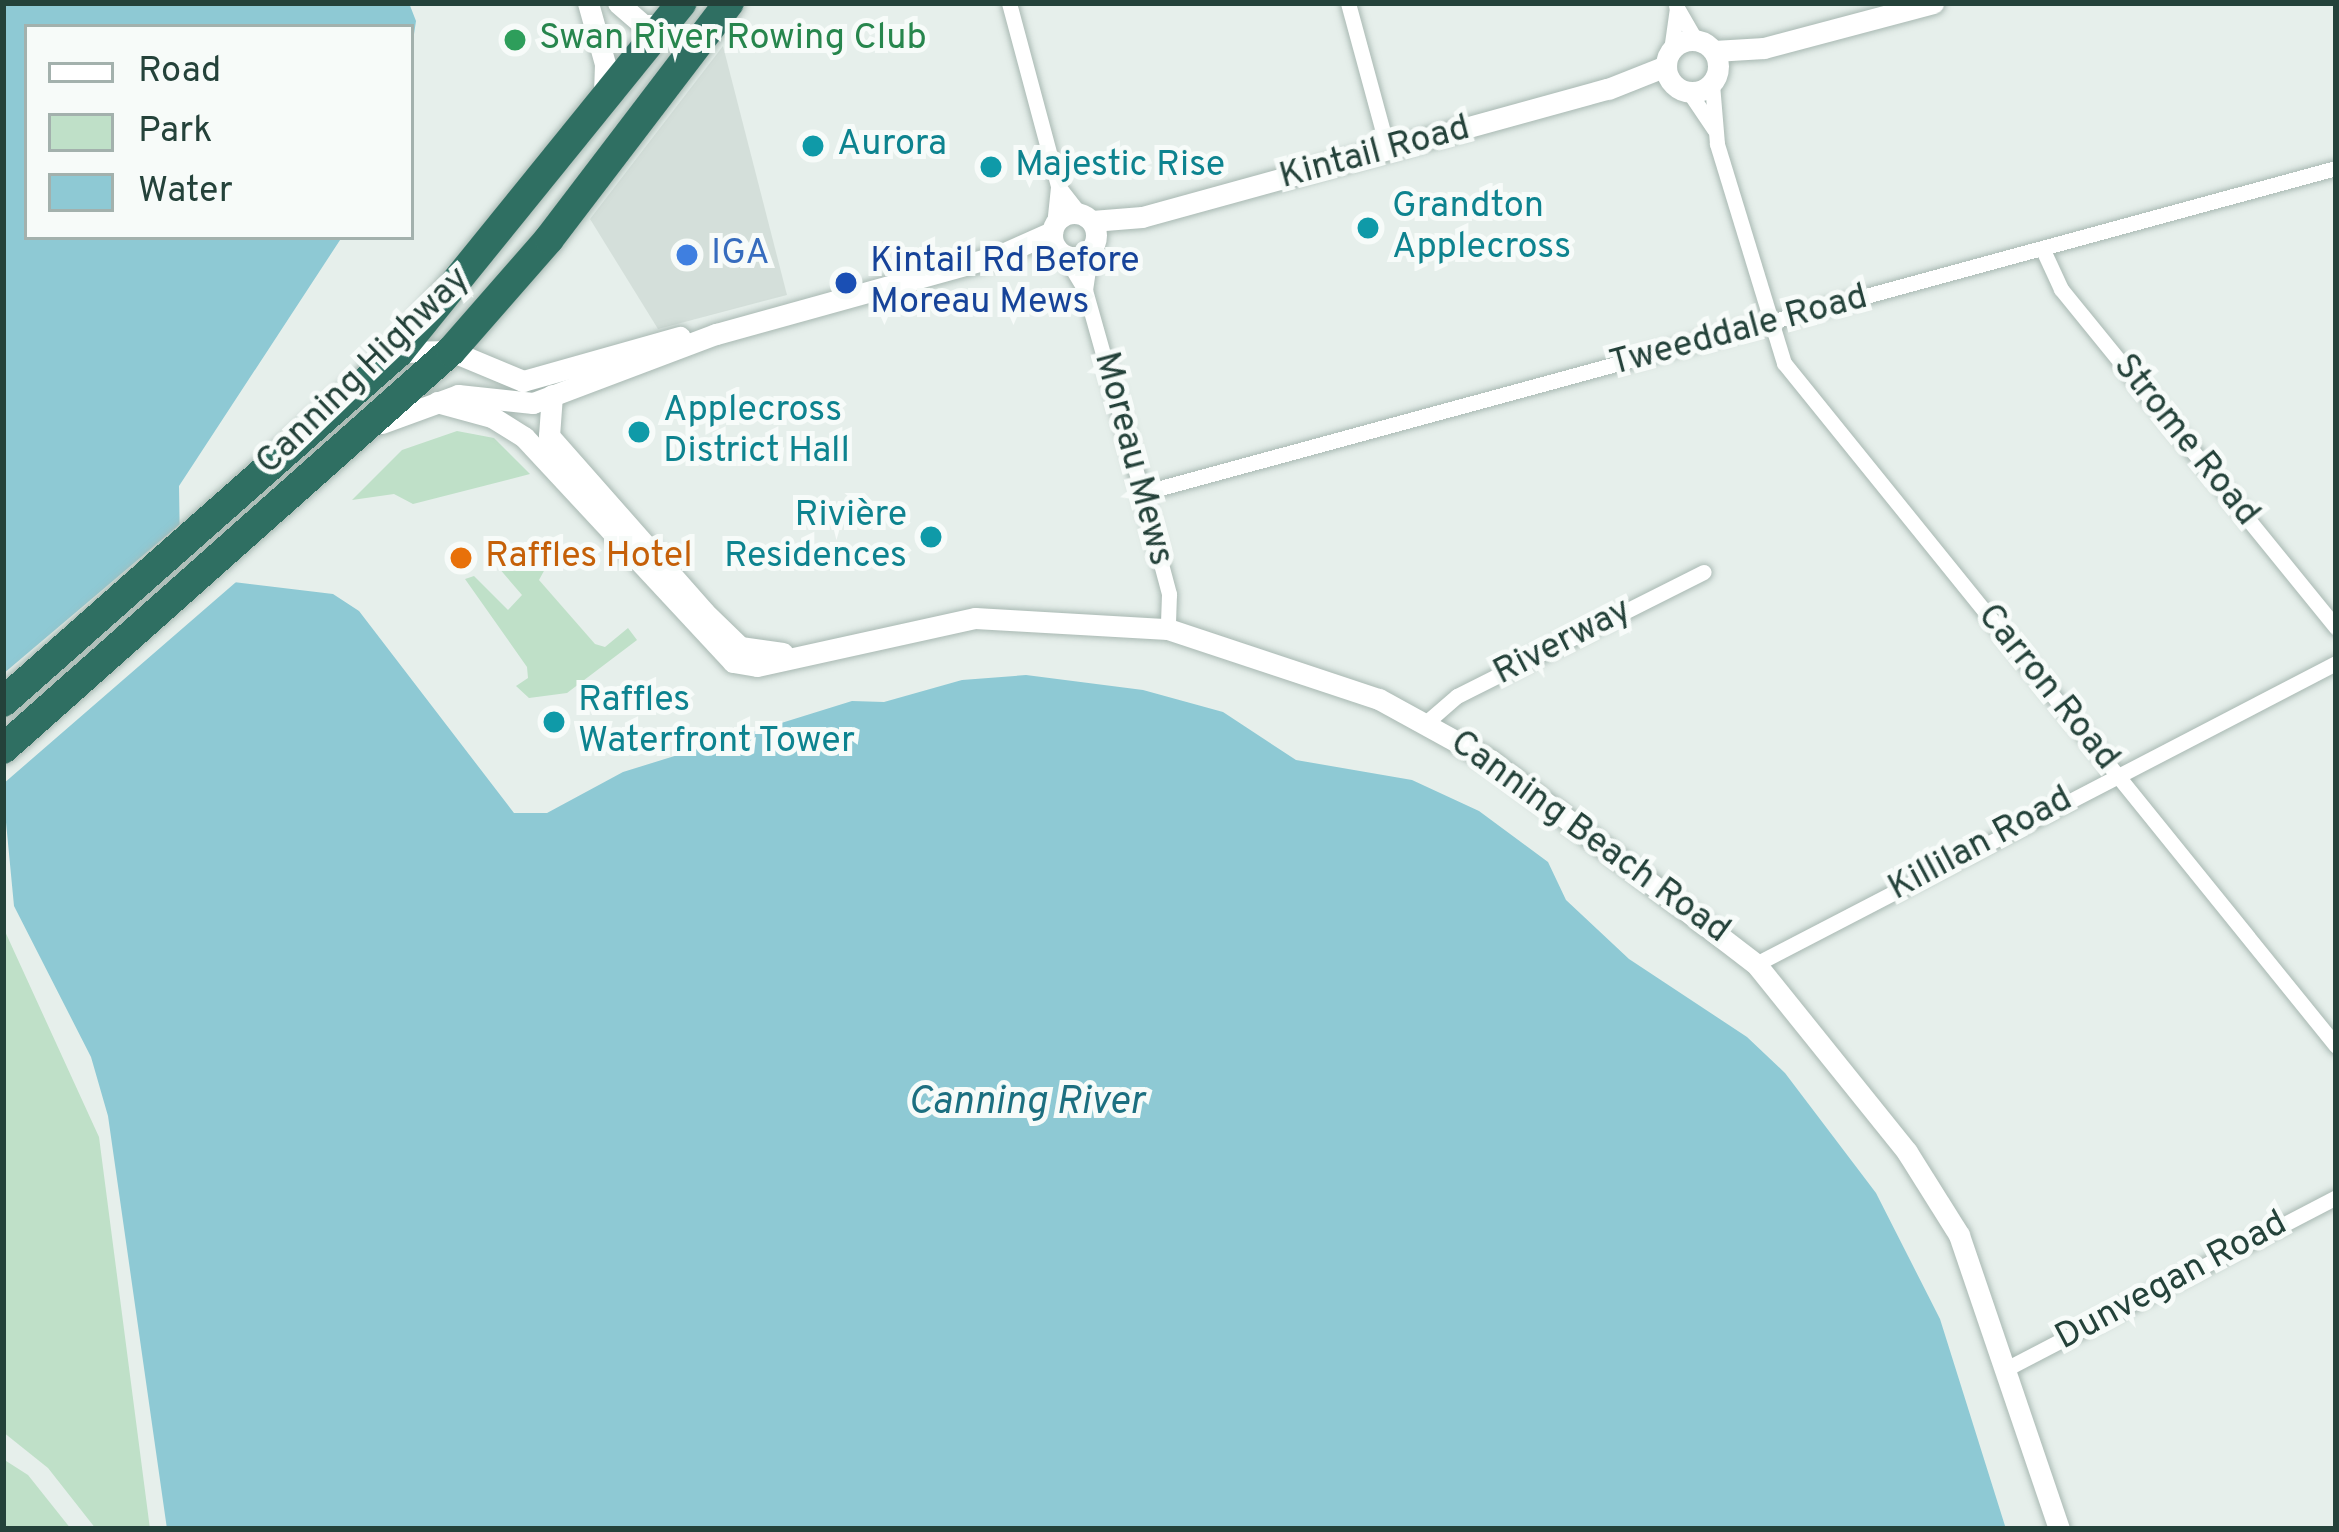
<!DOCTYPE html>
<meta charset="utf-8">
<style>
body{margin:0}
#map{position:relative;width:2339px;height:1532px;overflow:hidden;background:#e6efeb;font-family:Overpass,sans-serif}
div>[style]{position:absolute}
.built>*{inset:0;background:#d4dfda}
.green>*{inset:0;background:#bfe0c8}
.water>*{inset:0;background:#8ec9d4}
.pier>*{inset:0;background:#e6efeb}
.roads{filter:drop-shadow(0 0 3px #a8b8b2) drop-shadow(0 0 3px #a8b8b2)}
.street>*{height:15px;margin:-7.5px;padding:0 7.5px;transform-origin:7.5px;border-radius:7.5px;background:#fff}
.secondary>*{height:21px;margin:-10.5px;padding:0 10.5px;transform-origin:10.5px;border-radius:10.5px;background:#fff}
.secondary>.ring{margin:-10.5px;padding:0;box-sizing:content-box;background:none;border:21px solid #fff;border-radius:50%}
.highway>*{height:30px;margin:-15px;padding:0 15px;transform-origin:15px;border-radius:15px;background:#2f6f62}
.dots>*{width:33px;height:33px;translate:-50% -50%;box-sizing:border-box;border:6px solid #f7fbf9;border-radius:50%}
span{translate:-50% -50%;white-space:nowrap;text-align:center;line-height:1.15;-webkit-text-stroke:10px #f7fbf9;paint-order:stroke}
.leisure-label{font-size:36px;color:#27864d}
.left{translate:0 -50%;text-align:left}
.culture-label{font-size:36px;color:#0d838f}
.right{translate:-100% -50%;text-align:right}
.street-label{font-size:36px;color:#24423a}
.shop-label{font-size:36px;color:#366cbe}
.transit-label{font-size:36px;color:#164399}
.food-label{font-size:36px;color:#c56008}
.water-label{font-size:39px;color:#1c6f80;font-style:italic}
.frame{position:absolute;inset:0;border:6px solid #24423a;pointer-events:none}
.legend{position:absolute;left:24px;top:24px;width:390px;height:216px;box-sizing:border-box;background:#f7fbf9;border:3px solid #a3b1ad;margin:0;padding:15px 21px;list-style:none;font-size:36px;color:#24423a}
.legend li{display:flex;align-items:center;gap:24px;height:60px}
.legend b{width:60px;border:3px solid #a3b1ad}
</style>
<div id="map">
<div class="built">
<div style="clip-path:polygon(723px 46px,787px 295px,658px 329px,590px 219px)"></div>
</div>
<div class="green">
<div style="clip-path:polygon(457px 431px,494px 438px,530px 474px,413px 504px,394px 494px,352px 500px,402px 450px)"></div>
<div style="clip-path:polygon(542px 547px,551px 558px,539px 580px,595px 644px,605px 647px,628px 628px,637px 640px,567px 693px,529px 698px,516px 686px,528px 678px,527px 667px,465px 579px,474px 576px,508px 610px,522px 595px,492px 560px)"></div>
<div style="clip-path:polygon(3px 927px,99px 1137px,150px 1529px,96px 1529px,48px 1468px,3px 1432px)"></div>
<div style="clip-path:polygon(3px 1459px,28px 1475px,71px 1529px,3px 1529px)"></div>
</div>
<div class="water">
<div style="clip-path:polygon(3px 3px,409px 3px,416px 21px,411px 54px,411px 27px,27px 27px,27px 237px,342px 237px,179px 486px,180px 549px,217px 580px,333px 594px,359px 611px,514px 813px,547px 813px,623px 772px,852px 701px,884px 702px,962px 680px,1026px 675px,1143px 690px,1223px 712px,1296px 760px,1412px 780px,1479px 811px,1548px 862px,1566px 900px,1629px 959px,1747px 1037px,1785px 1073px,1876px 1193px,1940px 1319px,2006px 1529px,167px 1529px,108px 1116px,91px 1057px,14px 906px,3px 791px)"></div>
</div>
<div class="pier">
<div style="clip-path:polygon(186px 519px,186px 546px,219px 574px,243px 576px,3px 784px,3px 674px)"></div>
</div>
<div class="roads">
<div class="street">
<div style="left:1009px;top:3px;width:189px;rotate:75deg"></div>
<div style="left:1058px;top:186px;width:34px;rotate:52deg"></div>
<div style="left:1348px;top:3px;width:152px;rotate:74.8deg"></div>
<div style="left:1676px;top:6px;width:39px;rotate:60deg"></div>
<div style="left:1671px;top:50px;width:42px;rotate:-81.9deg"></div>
<div style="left:1712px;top:84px;width:60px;rotate:85.2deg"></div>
<div style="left:1717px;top:144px;width:229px;rotate:73deg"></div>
<div style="left:1784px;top:363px;width:878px;rotate:51.05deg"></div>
<div style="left:1689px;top:92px;width:45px;rotate:56deg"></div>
<div style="left:1054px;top:225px;width:39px;rotate:-84deg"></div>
<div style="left:2043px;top:250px;width:43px;rotate:65.2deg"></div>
<div style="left:2061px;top:289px;width:436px;rotate:50.9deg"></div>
<div style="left:1064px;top:255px;width:41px;rotate:59deg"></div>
<div style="left:1085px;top:290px;width:211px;rotate:74.3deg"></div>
<div style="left:1142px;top:493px;width:105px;rotate:75deg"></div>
<div style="left:1169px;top:594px;width:35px;rotate:92deg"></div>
<div style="left:1085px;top:290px;width:40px;rotate:-81.5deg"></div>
<div style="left:1142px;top:493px;width:1237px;rotate:-15.23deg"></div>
<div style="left:1428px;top:721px;width:38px;rotate:-41deg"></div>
<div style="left:1457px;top:696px;width:276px;rotate:-26.7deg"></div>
<div style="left:1756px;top:964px;width:653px;rotate:-27.43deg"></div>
<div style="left:2008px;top:1368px;width:370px;rotate:-27.5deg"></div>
</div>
<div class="secondary">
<div style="left:588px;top:3px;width:63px;rotate:74.4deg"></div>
<div style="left:605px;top:64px;width:34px;rotate:92deg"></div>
<div style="left:618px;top:3px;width:33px;rotate:41deg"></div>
<div style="left:643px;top:25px;width:23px"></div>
<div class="ring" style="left:1666px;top:40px;width:31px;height:31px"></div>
<div style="left:1714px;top:51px;width:50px;rotate:-3.4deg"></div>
<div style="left:1764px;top:48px;width:175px;rotate:-14.9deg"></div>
<div class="ring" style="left:1052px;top:213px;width:23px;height:23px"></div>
<div style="left:1092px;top:221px;width:50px;rotate:-4.6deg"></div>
<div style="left:1142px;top:217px;width:483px;rotate:-15.4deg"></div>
<div style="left:1608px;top:89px;width:62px;rotate:-21.6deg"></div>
<div style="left:399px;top:352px;width:52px;rotate:-1.1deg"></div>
<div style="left:451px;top:351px;width:78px;rotate:22.6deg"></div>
<div style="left:523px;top:381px;width:163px;rotate:-15.7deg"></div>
<div style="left:552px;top:395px;width:41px;rotate:94.2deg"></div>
<div style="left:549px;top:436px;width:235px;rotate:48.6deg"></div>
<div style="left:704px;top:612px;width:50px;rotate:44.2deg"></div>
<div style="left:740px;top:647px;width:43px;rotate:7.9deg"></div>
<div style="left:437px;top:402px;width:57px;rotate:15.3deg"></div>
<div style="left:492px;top:417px;width:38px;rotate:32deg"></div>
<div style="left:524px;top:437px;width:307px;rotate:47.1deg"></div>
<div style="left:733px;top:662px;width:24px;rotate:9deg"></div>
<div style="left:757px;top:666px;width:223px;rotate:-12.4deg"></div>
<div style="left:975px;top:618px;width:193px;rotate:3.3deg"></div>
<div style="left:1168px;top:629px;width:222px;rotate:18.4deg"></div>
<div style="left:1379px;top:699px;width:127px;rotate:28.8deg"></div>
<div style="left:1490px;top:760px;width:335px;rotate:37.5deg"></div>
<div style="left:1756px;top:964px;width:241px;rotate:51.2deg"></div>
<div style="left:1907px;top:1152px;width:98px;rotate:57.9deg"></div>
<div style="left:1959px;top:1235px;width:311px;rotate:71.2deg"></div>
<div style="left:382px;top:423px;width:81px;rotate:-20.2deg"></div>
<div style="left:458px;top:395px;width:75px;rotate:6.1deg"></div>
<div style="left:533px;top:403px;width:196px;rotate:-20.7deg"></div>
<div style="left:716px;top:334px;width:295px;rotate:-15.5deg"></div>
<div style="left:1000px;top:255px;width:57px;rotate:-23.9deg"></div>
</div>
<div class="highway">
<div style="left:3px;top:702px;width:529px;rotate:-41.47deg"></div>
<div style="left:399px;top:352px;width:449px;rotate:-51deg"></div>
<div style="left:3px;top:749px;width:599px;rotate:-41.62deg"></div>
<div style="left:451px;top:351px;width:149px;rotate:-48.8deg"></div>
<div style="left:549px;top:239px;width:297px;rotate:-52.7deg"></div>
</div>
</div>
<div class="dots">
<div style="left:515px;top:40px;background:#2e9e5b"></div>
<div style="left:813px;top:146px;background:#0f9aa8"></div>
<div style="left:991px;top:167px;background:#0f9aa8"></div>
<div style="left:1368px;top:228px;background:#0f9aa8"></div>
<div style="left:687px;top:255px;background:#3f7fe0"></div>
<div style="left:846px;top:283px;background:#1a4fb4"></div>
<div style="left:639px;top:432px;background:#0f9aa8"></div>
<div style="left:931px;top:537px;background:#0f9aa8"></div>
<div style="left:461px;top:558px;background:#e8710a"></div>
<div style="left:554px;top:722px;background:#0f9aa8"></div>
</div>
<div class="leisure-label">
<span class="left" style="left:539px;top:40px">Swan River Rowing Club</span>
</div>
<div class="culture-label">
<span class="left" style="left:837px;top:146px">Aurora</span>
<span class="left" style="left:1015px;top:167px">Majestic Rise</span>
<span class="left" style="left:1392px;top:228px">Grandton<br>Applecross</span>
<span class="left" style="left:663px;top:432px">Applecross<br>District Hall</span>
<span class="right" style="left:907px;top:537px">Rivière<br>Residences</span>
<span class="left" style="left:578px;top:722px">Raffles<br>Waterfront Tower</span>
</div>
<div class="street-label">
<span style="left:1375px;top:154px;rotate:-15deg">Kintail Road</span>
<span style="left:1739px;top:332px;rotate:-15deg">Tweeddale Road</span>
<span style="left:364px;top:372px;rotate:-44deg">Canning Highway</span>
<span style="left:2185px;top:441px;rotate:51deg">Strome Road</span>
<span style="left:1132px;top:459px;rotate:75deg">Moreau Mews</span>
<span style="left:1563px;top:643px;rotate:-27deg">Riverway</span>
<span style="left:2047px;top:688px;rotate:51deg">Carron Road</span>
<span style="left:1589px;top:838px;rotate:36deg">Canning Beach Road</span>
<span style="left:1981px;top:845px;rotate:-28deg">Killilan Road</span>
<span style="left:2172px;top:1282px;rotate:-28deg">Dunvegan Road</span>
</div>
<div class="shop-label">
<span class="left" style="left:711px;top:255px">IGA</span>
</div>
<div class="transit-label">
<span class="left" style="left:870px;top:283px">Kintail Rd Before<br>Moreau Mews</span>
</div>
<div class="food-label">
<span class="left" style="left:485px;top:558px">Raffles Hotel</span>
</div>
<div class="water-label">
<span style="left:1026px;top:1104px">Canning River</span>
</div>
<div class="frame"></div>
<ul class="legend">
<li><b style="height:15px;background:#fff"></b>Road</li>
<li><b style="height:33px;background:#bfe0c8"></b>Park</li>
<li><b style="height:33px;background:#8ec9d4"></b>Water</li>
</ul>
</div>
